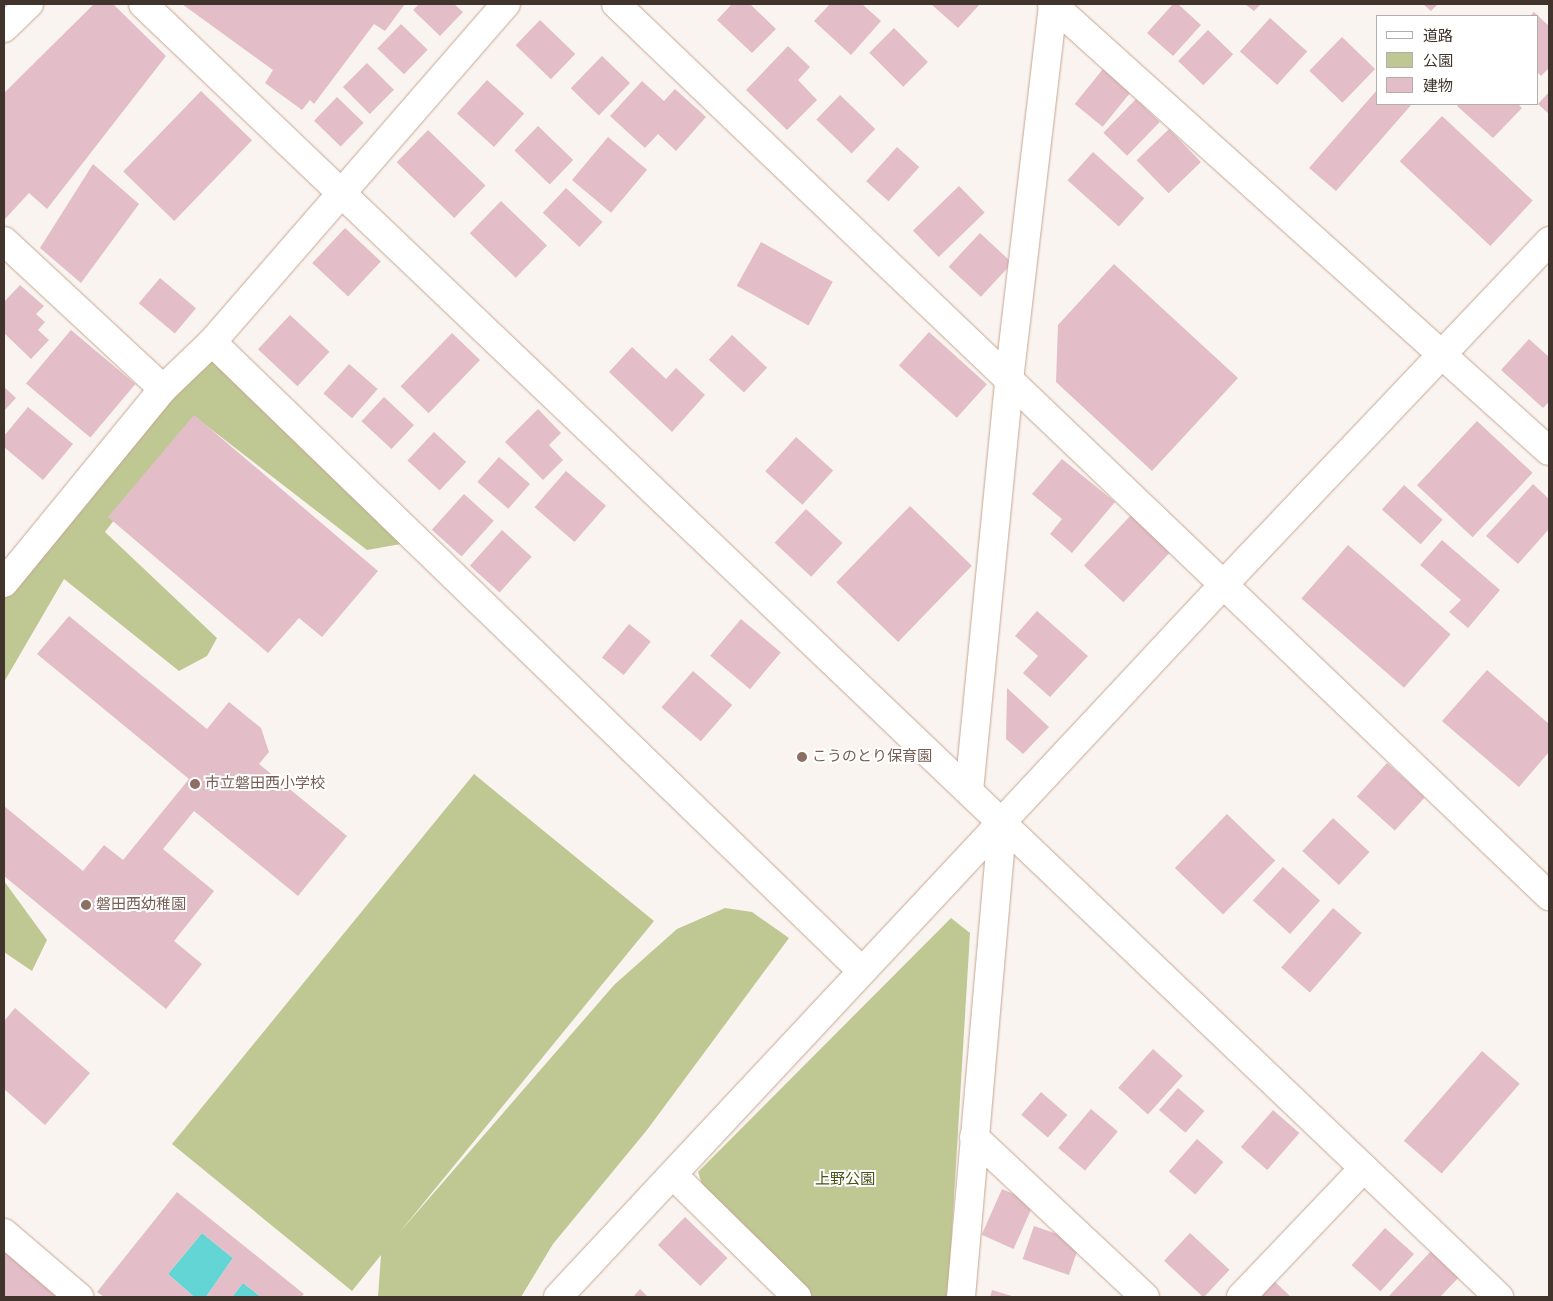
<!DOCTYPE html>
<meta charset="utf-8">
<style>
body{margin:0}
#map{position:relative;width:1553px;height:1301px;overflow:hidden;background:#faf4f0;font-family:Cabin,"Noto Sans JP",sans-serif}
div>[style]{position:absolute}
.green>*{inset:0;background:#bfc893}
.water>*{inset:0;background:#63d5d4}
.building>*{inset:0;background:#e3bdc8;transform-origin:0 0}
.roads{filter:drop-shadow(0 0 1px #c6a693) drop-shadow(0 0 1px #c6a693)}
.minor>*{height:28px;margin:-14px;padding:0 14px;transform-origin:14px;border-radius:14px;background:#fff}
.dots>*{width:14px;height:14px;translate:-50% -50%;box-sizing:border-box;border:2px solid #fff;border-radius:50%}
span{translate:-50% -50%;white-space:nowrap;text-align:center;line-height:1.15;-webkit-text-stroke:4px #fff;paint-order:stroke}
.education-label{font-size:15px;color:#785e54}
.left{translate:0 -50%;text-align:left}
.park-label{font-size:15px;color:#4a5218}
.frame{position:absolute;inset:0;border:5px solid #41342c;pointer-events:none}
.legend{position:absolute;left:1376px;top:15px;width:162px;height:90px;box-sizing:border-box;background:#fff;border:1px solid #b3aeab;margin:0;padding:6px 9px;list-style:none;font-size:15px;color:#41342c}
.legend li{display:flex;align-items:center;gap:10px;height:25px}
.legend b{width:25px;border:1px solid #b3aeab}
</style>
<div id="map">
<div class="green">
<div style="clip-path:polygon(211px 354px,418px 541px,367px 550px,194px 416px,105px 532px,217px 638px,207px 656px,179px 671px,64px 579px,4px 682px,4px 591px)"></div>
<div style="clip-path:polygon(474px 774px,654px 921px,399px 1233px,614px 985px,677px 929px,725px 908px,752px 912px,789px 938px,647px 1130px,553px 1244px,521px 1297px,378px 1297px,381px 1255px,352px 1291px,172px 1144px)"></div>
<div style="clip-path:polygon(4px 881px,47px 940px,32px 971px,4px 952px)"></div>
<div style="clip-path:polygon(951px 918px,970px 933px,948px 1297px,807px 1297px,707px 1200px,698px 1172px)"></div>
</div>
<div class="water">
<div style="clip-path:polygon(202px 1233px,233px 1258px,206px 1297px,194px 1297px,168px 1274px)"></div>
<div style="clip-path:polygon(243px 1283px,261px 1297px,232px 1297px)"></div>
</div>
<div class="building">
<div style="clip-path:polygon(94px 4px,113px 4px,166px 56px,47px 209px,29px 193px,5px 219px,4px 93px)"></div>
<div style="clip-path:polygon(182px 4px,405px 4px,385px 31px,374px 24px,314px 104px,310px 100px,302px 110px,265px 83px,273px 70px)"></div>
<div style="clip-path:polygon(419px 4px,454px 4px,463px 12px,440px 36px,413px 10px)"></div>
<div style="clip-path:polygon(732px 4px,750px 4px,776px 29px,752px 53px,717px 20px)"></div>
<div style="clip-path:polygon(830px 4px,862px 4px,881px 21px,851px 55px,814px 21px)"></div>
<div style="clip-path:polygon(931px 4px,980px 4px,958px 28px)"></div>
<div style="clip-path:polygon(1173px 4px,1178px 4px,1201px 25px,1173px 56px,1147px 33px)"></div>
<div style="clip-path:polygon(1245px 4px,1261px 4px,1254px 11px)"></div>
<div style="clip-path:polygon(1423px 4px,1438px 4px,1431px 11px)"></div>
<div style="clip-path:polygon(1534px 12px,1549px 26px,1549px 68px,1541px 76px,1537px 72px,1537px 16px,1530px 16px)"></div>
<div style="left:1270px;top:18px;width:50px;height:45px;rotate:42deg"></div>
<div style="left:540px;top:20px;width:49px;height:35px;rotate:44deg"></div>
<div style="left:401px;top:24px;width:37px;height:34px;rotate:44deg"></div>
<div style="left:894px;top:28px;width:48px;height:35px;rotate:45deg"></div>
<div style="left:1208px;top:30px;width:35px;height:43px;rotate:44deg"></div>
<div style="left:1342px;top:37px;width:46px;height:47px;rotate:44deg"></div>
<div style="clip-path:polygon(788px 46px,810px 67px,798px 80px,817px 100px,787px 130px,746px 90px)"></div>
<div style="left:602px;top:56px;width:39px;height:45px;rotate:44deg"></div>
<div style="left:367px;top:63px;width:38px;height:34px;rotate:45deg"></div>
<div style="left:1103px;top:69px;width:36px;height:45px;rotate:39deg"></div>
<div style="left:487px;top:80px;width:50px;height:45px;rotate:42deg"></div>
<div style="clip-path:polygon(642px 81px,664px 101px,675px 89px,706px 117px,676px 151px,658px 134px,645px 148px,610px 116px)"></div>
<div style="clip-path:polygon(1377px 90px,1377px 104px,1412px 104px,1336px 191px,1309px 168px)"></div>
<div style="left:201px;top:91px;width:71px;height:112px;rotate:44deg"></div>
<div style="clip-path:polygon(1549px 92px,1549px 114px,1538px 104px)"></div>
<div style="left:840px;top:95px;width:49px;height:34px;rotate:44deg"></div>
<div style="left:337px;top:97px;width:37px;height:33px;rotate:44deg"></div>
<div style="left:1136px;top:99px;width:33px;height:47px;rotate:44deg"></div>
<div style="clip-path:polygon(1459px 104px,1518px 104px,1522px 108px,1493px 138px,1457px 106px)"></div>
<div style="left:1442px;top:116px;width:124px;height:62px;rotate:43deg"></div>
<div style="left:538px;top:126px;width:49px;height:34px;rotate:44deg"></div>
<div style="left:1169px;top:129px;width:46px;height:45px;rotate:46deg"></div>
<div style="left:428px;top:130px;width:80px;height:45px;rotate:44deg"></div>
<div style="left:608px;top:137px;width:51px;height:56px;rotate:40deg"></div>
<div style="left:897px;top:147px;width:30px;height:46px;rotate:42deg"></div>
<div style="left:1093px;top:152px;width:69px;height:38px;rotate:42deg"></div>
<div style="clip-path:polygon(93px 164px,139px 204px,81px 283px,40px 248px)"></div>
<div style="left:959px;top:186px;width:37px;height:64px;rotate:46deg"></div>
<div style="left:566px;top:188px;width:50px;height:34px;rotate:43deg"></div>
<div style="left:501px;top:201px;width:64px;height:45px;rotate:44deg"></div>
<div style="left:345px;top:228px;width:49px;height:48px;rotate:43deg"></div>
<div style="left:980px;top:233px;width:44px;height:46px;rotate:43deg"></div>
<div style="left:761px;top:242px;width:82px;height:50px;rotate:29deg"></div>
<div style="clip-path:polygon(1114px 264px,1238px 378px,1152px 471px,1056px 382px,1058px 325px)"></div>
<div style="left:160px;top:278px;width:47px;height:33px;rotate:40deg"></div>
<div style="clip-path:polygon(20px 285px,44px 306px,36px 314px,45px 322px,38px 330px,49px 340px,31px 359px,4px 333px,4px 302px)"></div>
<div style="left:290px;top:315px;width:54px;height:47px;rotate:43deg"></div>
<div style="left:71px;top:330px;width:84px;height:70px;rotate:40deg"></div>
<div style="left:929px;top:332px;width:78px;height:45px;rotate:42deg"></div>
<div style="left:452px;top:333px;width:39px;height:74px;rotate:44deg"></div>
<div style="left:732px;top:335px;width:48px;height:34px;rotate:43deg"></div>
<div style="clip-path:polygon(1529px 339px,1549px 357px,1549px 402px,1543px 408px,1501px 370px)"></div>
<div style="clip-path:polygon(632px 347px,666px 379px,676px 368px,705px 395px,672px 432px,609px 372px)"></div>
<div style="left:349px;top:364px;width:38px;height:39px;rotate:41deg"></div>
<div style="clip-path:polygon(4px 387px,16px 398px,4px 411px)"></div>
<div style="left:384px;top:397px;width:41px;height:33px;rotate:43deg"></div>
<div style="clip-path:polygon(28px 407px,73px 444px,43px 480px,4px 447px,4px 436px)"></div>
<div style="clip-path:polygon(538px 409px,561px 433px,549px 445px,563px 460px,543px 480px,505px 442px)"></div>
<div style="clip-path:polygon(194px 415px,378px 571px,322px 637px,299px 618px,268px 653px,108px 517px)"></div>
<div style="left:1477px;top:421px;width:76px;height:88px;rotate:43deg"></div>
<div style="left:434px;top:432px;width:44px;height:39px;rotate:43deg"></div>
<div style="left:796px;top:437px;width:50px;height:46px;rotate:42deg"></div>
<div style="left:499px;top:457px;width:41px;height:33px;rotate:41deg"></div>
<div style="clip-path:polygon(1062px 459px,1115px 502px,1072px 553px,1050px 534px,1062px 519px,1032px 494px)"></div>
<div style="left:566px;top:471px;width:53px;height:48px;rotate:41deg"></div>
<div style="clip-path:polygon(1533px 484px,1549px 499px,1549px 529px,1518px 564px,1486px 536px)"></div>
<div style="left:1404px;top:485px;width:52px;height:33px;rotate:42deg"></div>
<div style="left:464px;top:494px;width:40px;height:48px;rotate:42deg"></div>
<div style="left:910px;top:506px;width:86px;height:106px;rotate:44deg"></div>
<div style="left:806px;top:509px;width:50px;height:46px;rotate:43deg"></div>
<div style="left:1131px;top:515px;width:54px;height:69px;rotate:43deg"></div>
<div style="left:502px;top:530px;width:40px;height:48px;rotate:42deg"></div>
<div style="clip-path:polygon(1442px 540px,1500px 590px,1468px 628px,1449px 612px,1461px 600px,1420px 565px)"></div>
<div style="left:1348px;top:545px;width:136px;height:71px;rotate:41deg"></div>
<div style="clip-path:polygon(1037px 611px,1088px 656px,1050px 697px,1023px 673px,1038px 656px,1015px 636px)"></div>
<div style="clip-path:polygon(69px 616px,207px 729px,229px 702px,261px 728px,269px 752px,259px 764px,347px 836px,298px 896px,194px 811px,163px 849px,214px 891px,174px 941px,202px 964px,166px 1009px,4px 876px,4px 806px,83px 871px,104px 845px,123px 860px,189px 779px,37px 654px)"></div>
<div style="left:741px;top:619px;width:52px;height:48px;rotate:40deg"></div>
<div style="left:629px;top:624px;width:28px;height:43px;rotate:39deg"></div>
<div style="clip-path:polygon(1487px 670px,1549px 724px,1549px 752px,1519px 787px,1442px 721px)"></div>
<div style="left:693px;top:671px;width:52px;height:48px;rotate:41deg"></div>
<div style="clip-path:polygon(1007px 688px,1049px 727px,1023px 754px,1006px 739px)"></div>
<div style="left:1387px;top:763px;width:51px;height:45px;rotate:42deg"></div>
<div style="left:1227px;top:814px;width:67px;height:75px;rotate:44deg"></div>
<div style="left:1333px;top:818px;width:50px;height:45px;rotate:43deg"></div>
<div style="left:1283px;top:867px;width:50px;height:45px;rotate:42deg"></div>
<div style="left:1333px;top:908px;width:38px;height:79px;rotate:41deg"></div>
<div style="clip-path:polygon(15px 1008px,90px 1073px,45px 1125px,4px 1089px,4px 1021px)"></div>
<div style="left:1153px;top:1049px;width:40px;height:52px;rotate:42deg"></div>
<div style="left:1482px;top:1051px;width:50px;height:119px;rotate:41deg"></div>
<div style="left:1178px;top:1088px;width:35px;height:29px;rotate:41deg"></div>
<div style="left:1041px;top:1092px;width:35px;height:30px;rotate:41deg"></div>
<div style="left:1091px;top:1109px;width:35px;height:51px;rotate:40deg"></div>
<div style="left:1273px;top:1110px;width:35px;height:49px;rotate:41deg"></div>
<div style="left:1197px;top:1139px;width:35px;height:43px;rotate:41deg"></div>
<div style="left:1002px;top:1189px;width:35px;height:50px;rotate:24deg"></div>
<div style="clip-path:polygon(177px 1192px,304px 1294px,301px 1297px,261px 1297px,243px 1283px,232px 1297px,206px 1297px,233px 1258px,202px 1233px,168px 1274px,194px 1297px,104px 1297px,97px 1292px)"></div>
<div style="left:685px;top:1217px;width:59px;height:39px;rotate:44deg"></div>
<div style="left:1034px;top:1226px;width:49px;height:35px;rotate:19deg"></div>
<div style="left:1385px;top:1228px;width:39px;height:50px;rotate:42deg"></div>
<div style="left:1190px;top:1233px;width:54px;height:38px;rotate:43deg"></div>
<div style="clip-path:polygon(4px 1245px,72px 1297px,4px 1297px)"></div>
<div style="clip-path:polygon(1433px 1249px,1461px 1275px,1440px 1297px,1388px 1297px)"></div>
<div style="clip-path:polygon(1273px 1280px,1291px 1297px,1257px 1297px)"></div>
<div style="clip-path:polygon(640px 1289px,648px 1297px,633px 1297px)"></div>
<div style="clip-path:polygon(992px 1290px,1015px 1297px,990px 1297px)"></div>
</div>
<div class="roads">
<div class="minor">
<div style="left:143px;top:4px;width:1874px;rotate:43.64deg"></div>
<div style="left:616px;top:4px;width:1291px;rotate:43.71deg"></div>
<div style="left:1052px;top:4px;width:668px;rotate:41.97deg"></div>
<div style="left:4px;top:28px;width:35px;rotate:-44deg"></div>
<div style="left:4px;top:241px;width:217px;rotate:42.9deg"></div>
<div style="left:212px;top:342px;width:903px;rotate:44.06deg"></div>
<div style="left:4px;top:583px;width:251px;rotate:-50.7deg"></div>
<div style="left:163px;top:389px;width:68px;rotate:-43.8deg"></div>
<div style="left:212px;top:342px;width:448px;rotate:-49deg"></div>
<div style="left:969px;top:791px;width:413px;rotate:-84.4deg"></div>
<div style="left:1009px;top:380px;width:379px;rotate:-83.3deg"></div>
<div style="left:974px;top:1137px;width:234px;rotate:43.1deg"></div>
<div style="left:673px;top:1175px;width:174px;rotate:44.5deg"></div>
<div style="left:4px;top:1233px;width:99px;rotate:40.5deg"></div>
<div style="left:558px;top:1297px;width:976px;rotate:-46.95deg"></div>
<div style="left:1224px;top:584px;width:473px;rotate:-46.5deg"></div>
<div style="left:961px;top:1297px;width:478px;rotate:-85deg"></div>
<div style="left:1241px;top:1297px;width:178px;rotate:-46.4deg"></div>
</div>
</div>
<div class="dots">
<div style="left:802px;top:757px;background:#8d6e63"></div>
<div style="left:195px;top:784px;background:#8d6e63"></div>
<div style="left:86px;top:905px;background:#8d6e63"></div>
</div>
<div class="education-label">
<span class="left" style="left:812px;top:757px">こうのとり保育園</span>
<span class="left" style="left:205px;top:784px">市立磐田西小学校</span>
<span class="left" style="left:96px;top:905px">磐田西幼稚園</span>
</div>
<div class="park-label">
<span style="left:845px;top:1180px">上野公園</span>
</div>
<div class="frame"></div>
<ul class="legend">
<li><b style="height:6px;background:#fff"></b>道路</li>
<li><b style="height:14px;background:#bfc893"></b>公園</li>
<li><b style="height:14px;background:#e3bdc8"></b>建物</li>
</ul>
</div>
